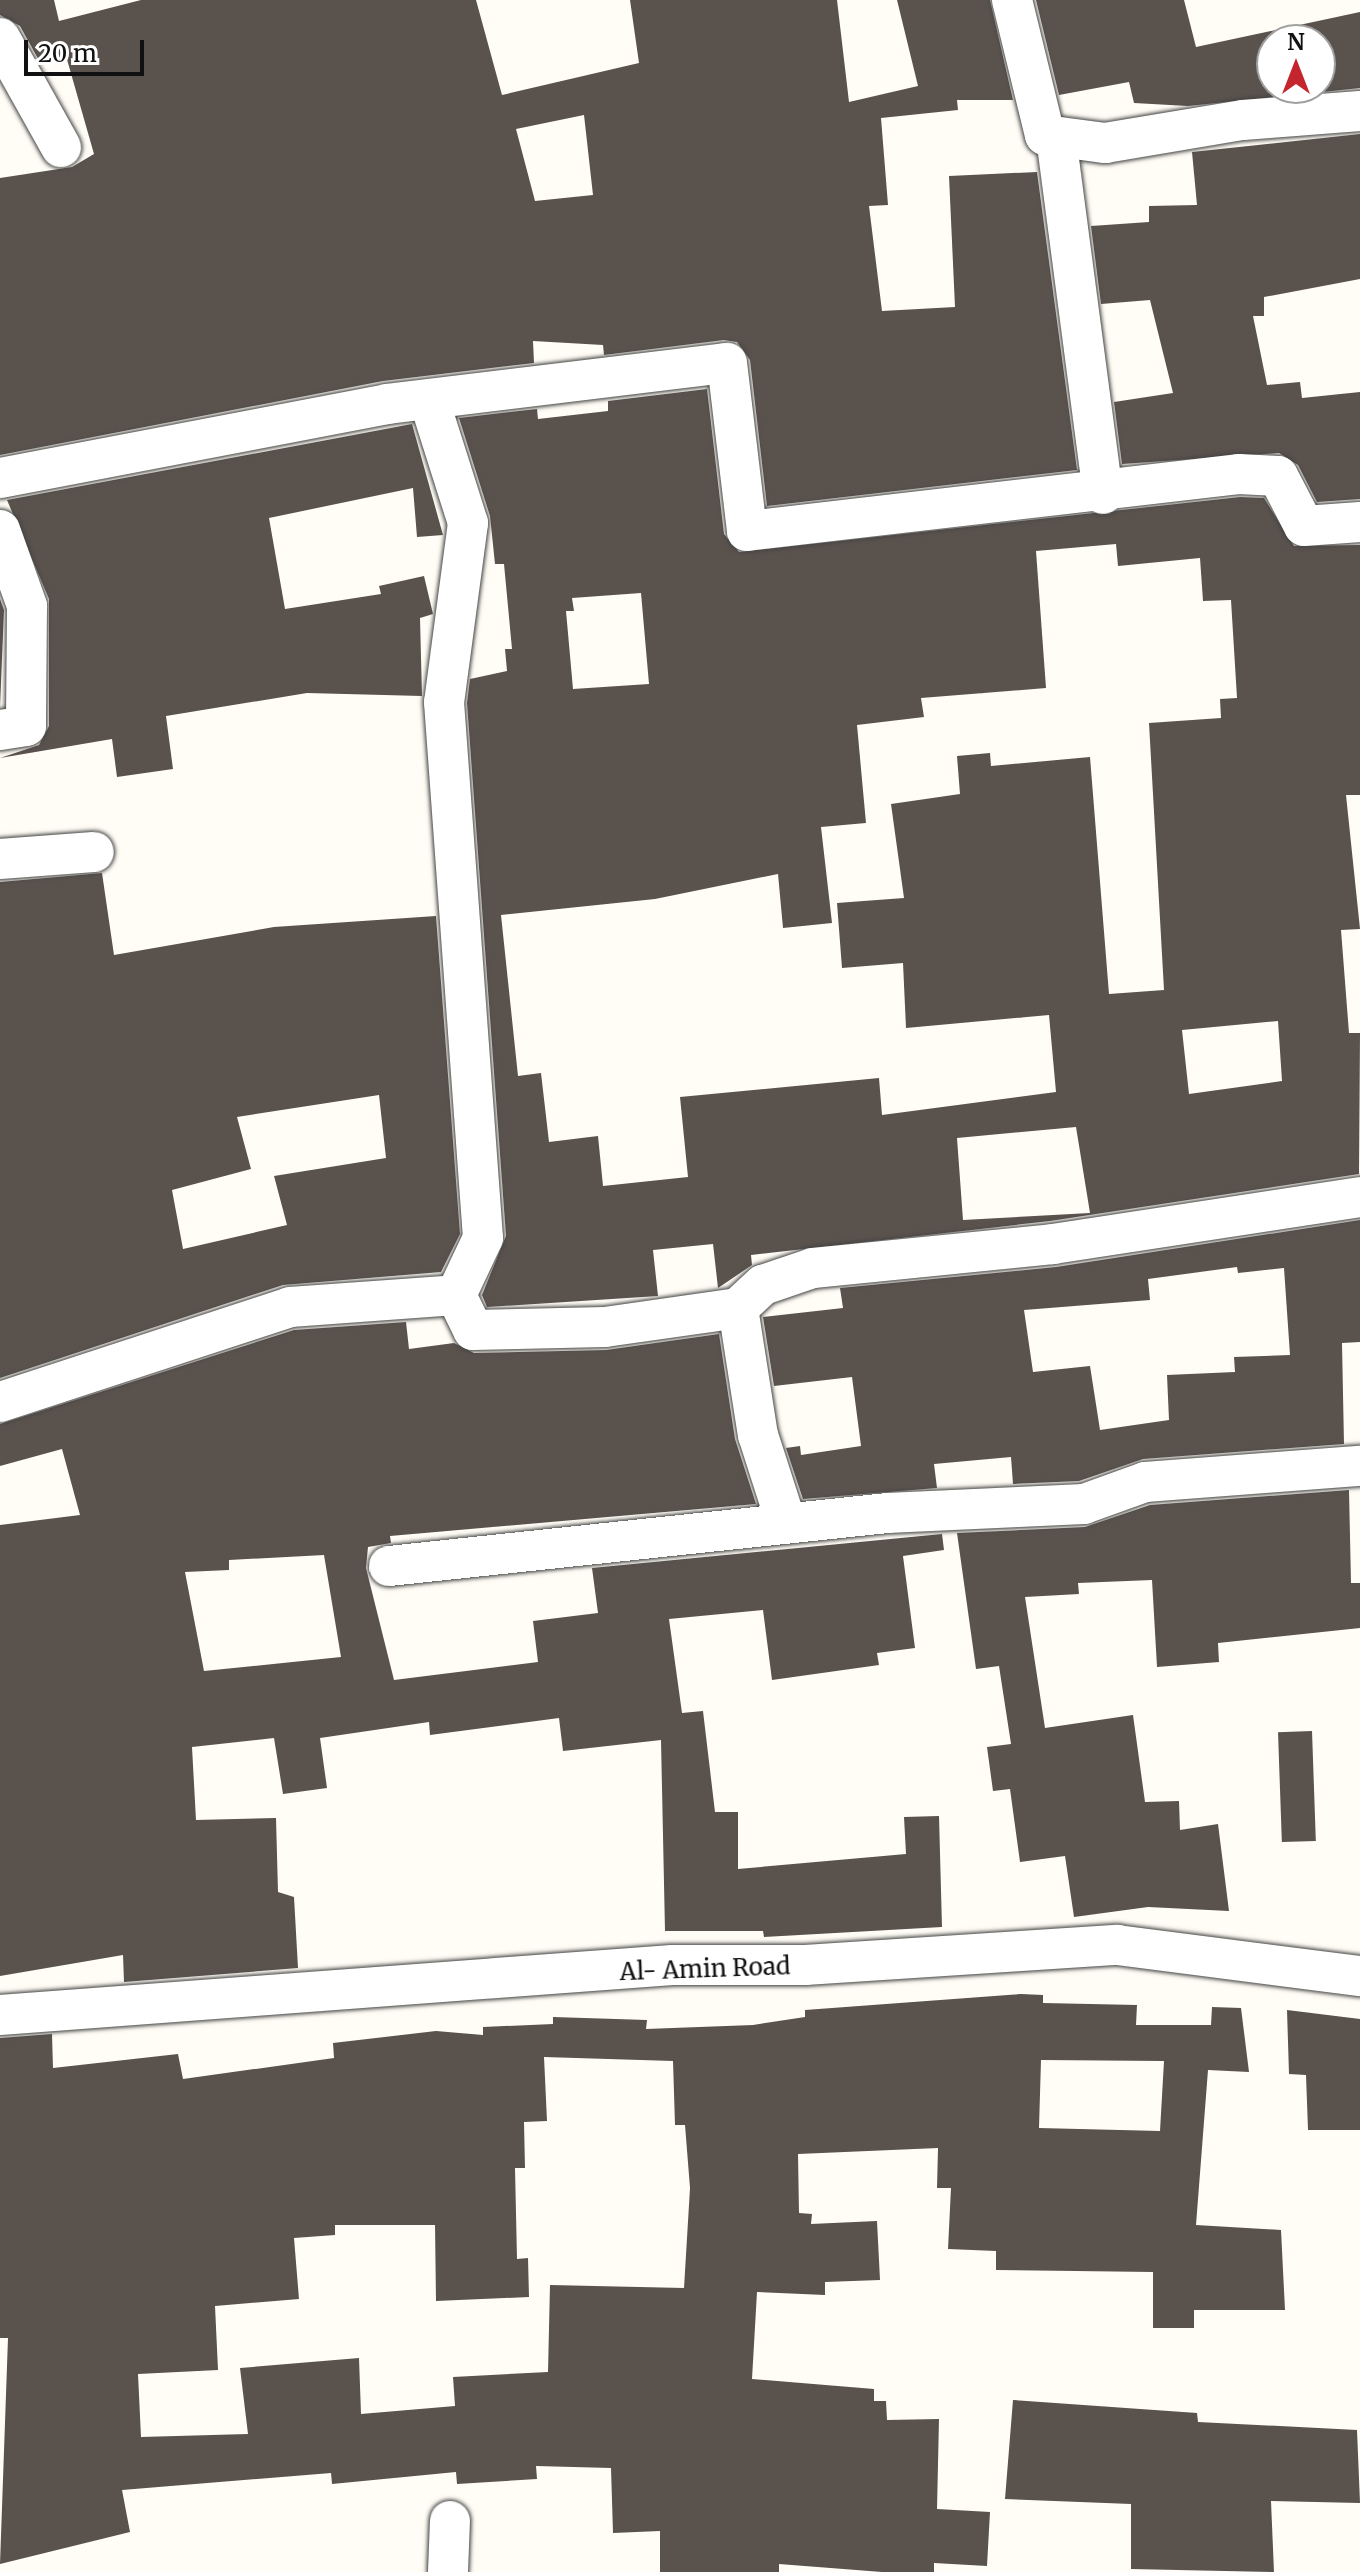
<!DOCTYPE html>
<style>
body{margin:0}
#map{position:relative;width:1360px;height:2572px;overflow:hidden;background:#fffdf5;font-family:Merriweather,serif}
div>[style]{position:absolute}
.building>*{inset:0;background:#5a524d;transform-origin:0 0}
.roads{filter:drop-shadow(0 0 2px #444) drop-shadow(0 0 2px #444)}
.minor>*{height:40px;margin:-20px;padding:0 20px;transform-origin:20px;border-radius:20px;background:#fff}
span{translate:-50% -50%;white-space:nowrap;text-align:center;line-height:1.15;-webkit-text-stroke:8px #fff;paint-order:stroke}
.street-label{font-size:24px;color:#111}
.north{position:absolute;left:1256px;top:24px;width:80px;height:80px;box-sizing:border-box;background:#fff;border:2px solid #a0a0a0;border-radius:50%;rotate:0deg;font-size:22px;font-weight:700;line-height:32px;text-align:center;color:#111}
.north::after{content:'';display:block;margin:auto;width:28px;height:36px;background:#c4262e;clip-path:polygon(50% 0,100% 100%,50% 72%,0 100%)}
.scale{position:absolute;left:24px;top:40px;width:120px;height:36px;box-sizing:border-box;border:4px solid #111;border-top:0;padding-left:10px;font-size:24px;line-height:28px;white-space:nowrap;color:#111;-webkit-text-stroke:6px #fff;paint-order:stroke}
</style>
<div id="map">
<div class="building">
<div style="clip-path:polygon(evenodd,0 0,54px 0,59px 21px,141px 0,476px 0,502px 95px,639px 63px,630px 0,837px 0,849px 102px,918px 86px,897px 0,990px 0,1013px 100px,957px 100px,958px 110px,881px 118px,888px 205px,869px 206px,882px 311px,955px 307px,949px 176px,1037px 172px,1077px 470px,767px 506px,750px 360px,737px 342px,724px 340px,604px 355px,603px 345px,533px 341px,534px 363px,383px 381px,0 455px,0 178px,72px 167px,94px 154px,66px 56px,41px 64px,20px 26px,0 15px,0 0,584px 115px,593px 195px,535px 201px,516px 129px,584px 115px)"></div>
<div style="clip-path:polygon(evenodd,1036px 0,1184px 0,1196px 47px,1360px 12px,1360px 88px,1188px 106px,1134px 103px,1129px 82px,1059px 95px,1036px 0,1272px 40px,1320px 40px,1320px 88px,1272px 88px,1272px 40px)"></div>
<div style="clip-path:polygon(1360px 134px,1360px 279px,1264px 297px,1264px 316px,1253px 316px,1267px 385px,1300px 382px,1302px 398px,1360px 392px,1360px 499px,1317px 502px,1298px 465px,1279px 453px,1122px 464px,1114px 402px,1173px 393px,1150px 300px,1101px 304px,1091px 226px,1149px 222px,1149px 206px,1197px 205px,1192px 152px)"></div>
<div style="clip-path:polygon(evenodd,707px 389px,724px 534px,739px 552px,1240px 497px,1264px 498px,1294px 546px,1360px 545px,1360px 795px,1346px 795px,1360px 929px,1341px 930px,1349px 1033px,1360px 1033px,1359px 1174px,1050px 1221px,751px 1255px,752px 1265px,718px 1288px,713px 1244px,653px 1250px,658px 1296px,487px 1307px,482px 1295px,506px 1236px,467px 703px,470px 679px,507px 671px,505px 649px,512px 649px,504px 564px,495px 564px,490px 516px,459px 418px,537px 409px,538px 419px,608px 411px,608px 401px,707px 389px,1116px 544px,1118px 566px,1200px 558px,1203px 601px,1231px 600px,1237px 698px,1220px 699px,1221px 718px,1149px 723px,1164px 990px,1109px 994px,1090px 757px,991px 766px,990px 753px,957px 756px,960px 794px,891px 804px,904px 898px,837px 903px,842px 968px,903px 963px,906px 1028px,1049px 1015px,1056px 1092px,882px 1115px,879px 1078px,680px 1097px,688px 1177px,603px 1186px,598px 1136px,549px 1142px,541px 1073px,518px 1076px,501px 915px,655px 899px,778px 874px,783px 928px,832px 923px,821px 827px,866px 823px,857px 725px,924px 717px,921px 698px,1046px 688px,1036px 551px,1116px 544px,707px 389px,641px 593px,649px 684px,573px 689px,566px 611px,574px 611px,572px 598px,641px 593px,707px 389px,1278px 1021px,1282px 1081px,1189px 1094px,1182px 1030px,1278px 1021px,707px 389px,1076px 1127px,1090px 1213px,963px 1220px,957px 1138px,1076px 1127px)"></div>
<div style="clip-path:polygon(412px 424px,443px 535px,417px 537px,413px 488px,269px 518px,285px 609px,381px 594px,379px 586px,424px 576px,433px 614px,420px 618px,422px 696px,307px 693px,166px 716px,173px 769px,117px 777px,112px 739px,0 758px,39px 745px,49px 726px,49px 599px,7px 500px)"></div>
<div style="clip-path:polygon(0 599px,4px 610px,0 707px)"></div>
<div style="clip-path:polygon(evenodd,102px 873px,114px 955px,274px 927px,436px 916px,460px 1234px,441px 1272px,283px 1285px,0 1378px,0 882px,102px 873px,379px 1095px,386px 1158px,274px 1176px,287px 1225px,183px 1249px,172px 1190px,251px 1169px,237px 1117px,379px 1095px)"></div>
<div style="clip-path:polygon(evenodd,1360px 1220px,1360px 1342px,1342px 1343px,1344px 1444px,1143px 1459px,1079px 1481px,1013px 1484px,1011px 1457px,934px 1464px,937px 1488px,803px 1499px,786px 1448px,800px 1446px,801px 1455px,861px 1446px,852px 1377px,774px 1386px,763px 1317px,843px 1308px,840px 1288px,1056px 1267px,1360px 1220px,1237px 1267px,1238px 1273px,1284px 1268px,1290px 1355px,1234px 1357px,1235px 1372px,1167px 1375px,1169px 1420px,1100px 1430px,1090px 1366px,1033px 1372px,1024px 1310px,1150px 1300px,1148px 1279px,1237px 1267px)"></div>
<div style="clip-path:polygon(evenodd,406px 1322px,409px 1349px,454px 1343px,474px 1353px,606px 1350px,719px 1334px,735px 1439px,756px 1504px,390px 1536px,391px 1543px,368px 1547px,366px 1568px,394px 1680px,538px 1662px,533px 1621px,598px 1613px,592px 1568px,942px 1534px,944px 1550px,903px 1556px,915px 1648px,877px 1653px,879px 1665px,772px 1680px,763px 1610px,669px 1619px,682px 1713px,703px 1711px,715px 1812px,738px 1812px,738px 1869px,906px 1854px,904px 1817px,939px 1816px,942px 1927px,764px 1937px,763px 1931px,665px 1931px,661px 1740px,563px 1751px,559px 1718px,430px 1735px,429px 1722px,320px 1738px,327px 1788px,283px 1794px,274px 1738px,192px 1747px,196px 1820px,276px 1818px,278px 1892px,294px 1897px,298px 1968px,124px 1982px,123px 1955px,0 1976px,0 1525px,80px 1515px,62px 1449px,0 1466px,0 1424px,294px 1330px,406px 1322px,324px 1555px,341px 1657px,204px 1671px,185px 1572px,229px 1570px,229px 1560px,324px 1555px)"></div>
<div style="clip-path:polygon(1349px 1490px,1351px 1583px,1360px 1583px,1360px 1628px,1218px 1643px,1219px 1662px,1157px 1667px,1152px 1580px,1078px 1583px,1079px 1594px,1025px 1597px,1045px 1728px,1133px 1715px,1145px 1802px,1179px 1801px,1180px 1830px,1218px 1824px,1229px 1911px,1148px 1907px,1074px 1917px,1065px 1856px,1020px 1862px,1010px 1789px,993px 1791px,987px 1747px,1011px 1744px,999px 1666px,976px 1669px,957px 1533px,1085px 1527px,1150px 1505px)"></div>
<div style="left:1312px;top:1731px;width:110px;height:34px;rotate:88deg"></div>
<div style="clip-path:polygon(evenodd,1021px 1994px,1043px 1995px,1043px 2003px,1137px 2005px,1136px 2025px,1211px 2025px,1212px 2007px,1241px 2008px,1249px 2072px,1208px 2070px,1196px 2225px,1281px 2230px,1285px 2310px,1194px 2310px,1194px 2328px,1153px 2328px,1153px 2272px,996px 2270px,996px 2251px,948px 2249px,951px 2188px,937px 2188px,938px 2148px,798px 2154px,799px 2213px,812px 2214px,811px 2224px,877px 2221px,880px 2280px,825px 2282px,825px 2295px,757px 2292px,752px 2379px,874px 2389px,874px 2401px,886px 2401px,887px 2420px,939px 2419px,937px 2509px,990px 2512px,987px 2566px,934px 2563px,934px 2572px,882px 2572px,779px 2564px,779px 2572px,660px 2572px,660px 2531px,613px 2533px,611px 2468px,536px 2466px,537px 2479px,457px 2484px,456px 2472px,332px 2484px,331px 2473px,122px 2490px,130px 2532px,0 2564px,8px 2338px,0 2338px,0 2038px,52px 2034px,53px 2068px,178px 2054px,183px 2079px,334px 2058px,333px 2043px,436px 2031px,483px 2035px,483px 2027px,553px 2024px,553px 2017px,647px 2020px,646px 2029px,753px 2025px,805px 2017px,805px 2010px,1021px 1994px,544px 2057px,673px 2061px,675px 2125px,685px 2125px,690px 2188px,684px 2288px,550px 2285px,548px 2372px,453px 2377px,455px 2406px,361px 2414px,359px 2358px,240px 2368px,248px 2434px,141px 2437px,138px 2374px,218px 2370px,215px 2306px,299px 2299px,294px 2238px,335px 2235px,335px 2225px,435px 2225px,436px 2301px,529px 2297px,528px 2258px,517px 2259px,515px 2168px,525px 2168px,524px 2122px,547px 2121px,544px 2057px,1021px 1994px,1041px 2060px,1164px 2061px,1160px 2131px,1039px 2128px,1041px 2060px)"></div>
<div style="clip-path:polygon(1287px 2010px,1360px 2019px,1360px 2130px,1308px 2130px,1306px 2075px,1289px 2074px)"></div>
<div style="clip-path:polygon(1013px 2400px,1197px 2413px,1198px 2422px,1357px 2430px,1360px 2503px,1271px 2501px,1274px 2572px,1131px 2569px,1131px 2504px,1005px 2499px)"></div>
</div>
<div class="roads">
<div class="minor">
<div style="left:1012px;top:0;width:139px;rotate:76.3deg"></div>
<div style="left:1045px;top:135px;width:61px;rotate:7.6deg"></div>
<div style="left:1105px;top:143px;width:140px;rotate:-9.5deg"></div>
<div style="left:1243px;top:120px;width:117px;rotate:-4.4deg"></div>
<div style="left:0;top:38px;width:125px;rotate:60.8deg"></div>
<div style="left:1056px;top:137px;width:360px;rotate:82.5deg"></div>
<div style="left:429px;top:400px;width:129px;rotate:72.4deg"></div>
<div style="left:468px;top:523px;width:181px;rotate:97.6deg"></div>
<div style="left:444px;top:702px;width:537px;rotate:85.84deg"></div>
<div style="left:483px;top:1238px;width:63px;rotate:115.3deg"></div>
<div style="left:0;top:478px;width:394px;rotate:-10.8deg"></div>
<div style="left:387px;top:404px;width:342px;rotate:-6.9deg"></div>
<div style="left:727px;top:363px;width:169px;rotate:83.2deg"></div>
<div style="left:747px;top:531px;width:495px;rotate:-6.6deg"></div>
<div style="left:1239px;top:474px;width:39px;rotate:3deg"></div>
<div style="left:1278px;top:476px;width:56px;rotate:62.5deg"></div>
<div style="left:1304px;top:526px;width:56px;rotate:-4.1deg"></div>
<div style="left:0;top:530px;width:81px;rotate:70.4deg"></div>
<div style="left:27px;top:606px;width:120px;rotate:90.5deg"></div>
<div style="left:26px;top:726px;width:26px;rotate:171deg"></div>
<div style="left:0;top:859px;width:94px;rotate:-4.3deg"></div>
<div style="left:738px;top:1308px;width:129px;rotate:81.1deg"></div>
<div style="left:758px;top:1435px;width:91px;rotate:72.2deg"></div>
<div style="left:0;top:1402px;width:305px;rotate:-18.1deg"></div>
<div style="left:290px;top:1307px;width:166px;rotate:-4.1deg"></div>
<div style="left:456px;top:1295px;width:39px;rotate:64deg"></div>
<div style="left:473px;top:1330px;width:132px;rotate:-1.3deg"></div>
<div style="left:605px;top:1327px;width:134px;rotate:-8.1deg"></div>
<div style="left:738px;top:1308px;width:34px;rotate:-43deg"></div>
<div style="left:763px;top:1285px;width:53px;rotate:-18.8deg"></div>
<div style="left:813px;top:1268px;width:241px;rotate:-5.7deg"></div>
<div style="left:1053px;top:1244px;width:311px;rotate:-8.7deg"></div>
<div style="left:389px;top:1566px;width:501px;rotate:-6.07deg"></div>
<div style="left:887px;top:1513px;width:197px;rotate:-2.6deg"></div>
<div style="left:1084px;top:1504px;width:65px;rotate:-19.8deg"></div>
<div style="left:1145px;top:1482px;width:216px;rotate:-4.3deg"></div>
<div style="left:0;top:2015px;width:674px;rotate:-4.26deg"></div>
<div style="left:672px;top:1965px;width:133px"></div>
<div style="left:805px;top:1965px;width:313px;rotate:-3.7deg"></div>
<div style="left:1117px;top:1945px;width:245px;rotate:7.3deg"></div>
<div style="left:448px;top:2572px;width:51px;rotate:-87.8deg"></div>
</div>
</div>
<div class="street-label">
<span style="left:705px;top:1969px;rotate:-2deg">Al- Amin Road</span>
</div>
<div class="north">N</div>
<div class="scale">20 m</div>
</div>
